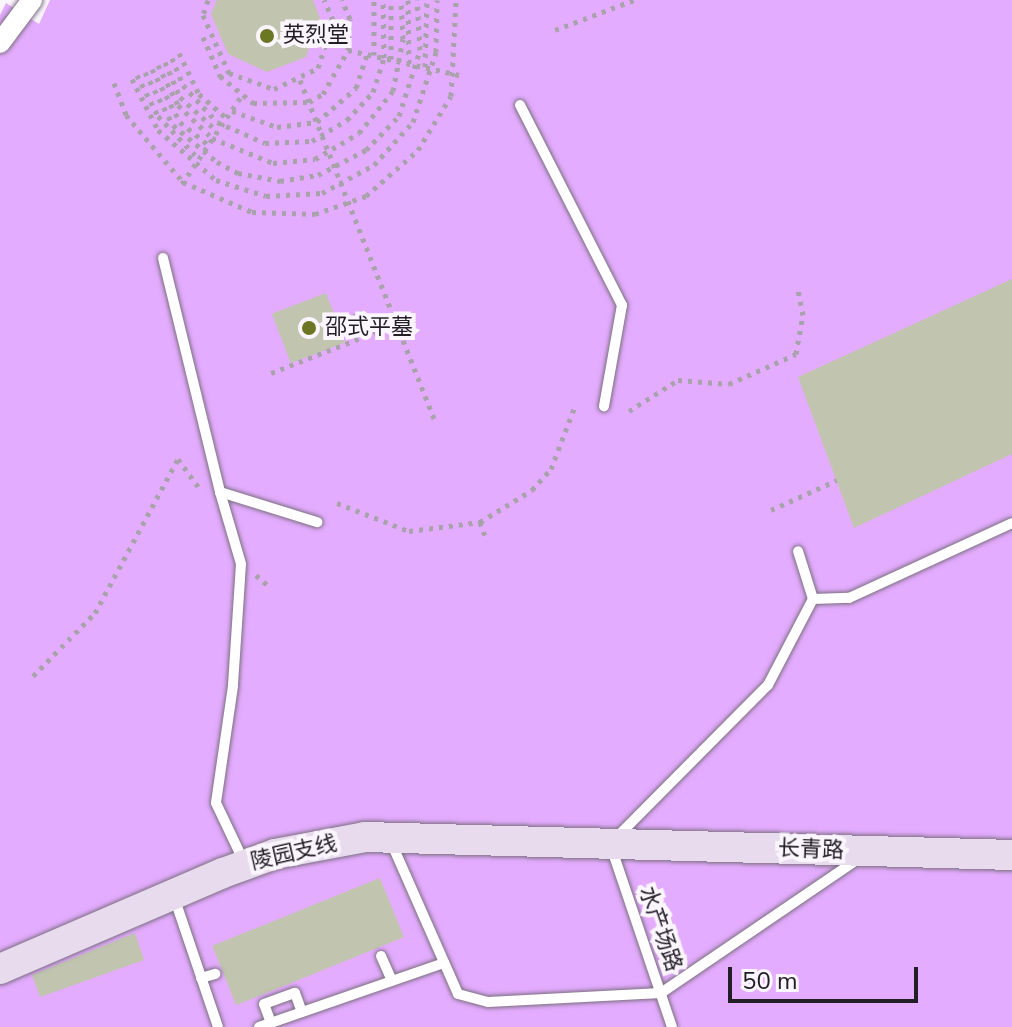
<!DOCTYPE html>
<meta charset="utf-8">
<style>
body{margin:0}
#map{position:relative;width:1012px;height:1027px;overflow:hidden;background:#fbf5fd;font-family:"Nunito Sans","Noto Sans SC",sans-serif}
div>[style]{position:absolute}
.forest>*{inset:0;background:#e4acfe}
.building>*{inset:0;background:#c1c5af;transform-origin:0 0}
.path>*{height:5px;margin-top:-2.5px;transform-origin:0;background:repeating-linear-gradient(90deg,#a8a2aa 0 4px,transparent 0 10px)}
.roads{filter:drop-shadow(0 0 2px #7c7082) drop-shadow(0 0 2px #7c7082)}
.lane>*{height:10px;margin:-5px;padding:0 5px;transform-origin:5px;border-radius:5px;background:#fff}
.street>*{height:20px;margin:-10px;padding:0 10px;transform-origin:10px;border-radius:10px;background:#fff}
.secondary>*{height:30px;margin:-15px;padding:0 15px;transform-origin:15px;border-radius:15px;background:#e7dbed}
.dots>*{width:22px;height:22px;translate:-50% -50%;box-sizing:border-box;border:4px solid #fbf5fd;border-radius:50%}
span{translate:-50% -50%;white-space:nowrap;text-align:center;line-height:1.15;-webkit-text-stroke:8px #fbf5fd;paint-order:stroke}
.poi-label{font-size:22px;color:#231e26}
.left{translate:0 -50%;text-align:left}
.street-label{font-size:22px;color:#231e26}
.scale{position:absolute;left:728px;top:967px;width:190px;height:36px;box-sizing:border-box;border:4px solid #231e26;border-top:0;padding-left:10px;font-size:24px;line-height:28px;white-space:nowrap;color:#231e26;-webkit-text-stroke:6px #fbf5fd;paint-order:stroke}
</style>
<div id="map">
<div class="forest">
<div style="clip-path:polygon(50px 0,1012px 0,1012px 1027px,0 1027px,0 15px,6px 3px,39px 24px)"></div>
</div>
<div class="building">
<div style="clip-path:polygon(217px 0,313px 0,320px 18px,306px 57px,267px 72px,228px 54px,211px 14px)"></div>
<div style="clip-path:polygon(1012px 279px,1012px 454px,854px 528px,798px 377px)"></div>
<div style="left:326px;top:293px;width:53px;height:58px;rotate:69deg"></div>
<div style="left:380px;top:878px;width:64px;height:181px;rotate:68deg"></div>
<div style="clip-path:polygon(135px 933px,144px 960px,40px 997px,32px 975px)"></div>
</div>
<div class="path">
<div style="left:208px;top:0;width:16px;rotate:108deg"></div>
<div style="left:203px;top:15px;width:64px;rotate:65.9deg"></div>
<div style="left:229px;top:73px;width:48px;rotate:19.6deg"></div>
<div style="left:274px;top:89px;width:49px;rotate:-25.5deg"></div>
<div style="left:318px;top:68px;width:50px;rotate:-72.6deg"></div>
<div style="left:333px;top:20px;width:22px;rotate:-114deg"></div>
<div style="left:408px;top:0;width:63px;rotate:89.1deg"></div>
<div style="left:555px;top:30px;width:85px;rotate:-20.8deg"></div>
<div style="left:203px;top:37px;width:43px;rotate:66.4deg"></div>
<div style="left:220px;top:76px;width:43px;rotate:39.3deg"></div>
<div style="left:253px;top:103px;width:56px;rotate:-1deg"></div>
<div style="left:309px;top:102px;width:16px;rotate:-30deg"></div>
<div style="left:323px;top:94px;width:51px;rotate:-60.4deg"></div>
<div style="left:348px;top:50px;width:31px;rotate:-86deg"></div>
<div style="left:350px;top:19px;width:21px;rotate:-113deg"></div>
<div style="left:348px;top:50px;width:114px;rotate:12.7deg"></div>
<div style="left:179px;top:53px;width:46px;rotate:64deg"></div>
<div style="left:199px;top:94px;width:37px;rotate:41deg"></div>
<div style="left:374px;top:55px;width:55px;rotate:-90deg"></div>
<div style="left:172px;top:58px;width:29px;rotate:68deg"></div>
<div style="left:183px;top:85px;width:50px;rotate:47.4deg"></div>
<div style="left:217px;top:122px;width:52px;rotate:23.6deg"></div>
<div style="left:265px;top:143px;width:47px;rotate:-2.4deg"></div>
<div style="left:312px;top:141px;width:41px;rotate:-31deg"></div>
<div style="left:347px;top:120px;width:38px;rotate:-47deg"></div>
<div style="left:373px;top:92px;width:36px;rotate:-72deg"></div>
<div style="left:384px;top:58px;width:58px;rotate:-91deg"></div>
<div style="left:391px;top:59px;width:59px;rotate:-90deg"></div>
<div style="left:165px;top:62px;width:38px;rotate:67deg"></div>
<div style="left:180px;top:97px;width:50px;rotate:42.6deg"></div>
<div style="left:158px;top:65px;width:45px;rotate:63.4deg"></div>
<div style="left:178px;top:105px;width:47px;rotate:44.1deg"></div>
<div style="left:212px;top:138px;width:66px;rotate:22.3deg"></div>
<div style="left:273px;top:163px;width:42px;rotate:-5.4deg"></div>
<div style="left:315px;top:159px;width:51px;rotate:-30.6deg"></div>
<div style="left:359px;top:133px;width:54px;rotate:-51deg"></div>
<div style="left:393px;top:91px;width:53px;rotate:-79.1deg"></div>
<div style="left:403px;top:39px;width:39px;rotate:-93deg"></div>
<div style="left:425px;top:67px;width:67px;rotate:-88.3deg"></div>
<div style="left:152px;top:69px;width:60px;rotate:62.2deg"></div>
<div style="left:180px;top:122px;width:36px;rotate:39deg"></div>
<div style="left:145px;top:72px;width:60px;rotate:62.2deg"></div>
<div style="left:173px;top:125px;width:57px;rotate:40.1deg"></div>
<div style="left:217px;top:162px;width:24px;rotate:28deg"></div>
<div style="left:238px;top:173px;width:43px;rotate:10.8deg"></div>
<div style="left:280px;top:181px;width:38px;rotate:-9deg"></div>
<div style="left:318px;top:175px;width:54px;rotate:-27.5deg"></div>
<div style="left:366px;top:150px;width:47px;rotate:-45.9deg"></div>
<div style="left:399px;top:116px;width:69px;rotate:-72.3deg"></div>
<div style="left:420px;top:50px;width:50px;rotate:-93.4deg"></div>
<div style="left:137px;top:75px;width:46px;rotate:62.9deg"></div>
<div style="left:158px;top:116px;width:59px;rotate:46.4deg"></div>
<div style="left:132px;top:79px;width:57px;rotate:63deg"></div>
<div style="left:158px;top:130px;width:77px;rotate:40.8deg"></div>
<div style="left:216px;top:180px;width:52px;rotate:17.7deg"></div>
<div style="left:266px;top:196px;width:56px;rotate:-3.1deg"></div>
<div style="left:322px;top:193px;width:59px;rotate:-28.3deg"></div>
<div style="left:374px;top:165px;width:58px;rotate:-47.8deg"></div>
<div style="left:413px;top:122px;width:74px;rotate:-71.8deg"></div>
<div style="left:436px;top:52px;width:52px;rotate:-88.9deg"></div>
<div style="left:300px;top:80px;width:369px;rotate:68.4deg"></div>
<div style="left:114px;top:83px;width:34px;rotate:69deg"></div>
<div style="left:126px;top:115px;width:88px;rotate:49.6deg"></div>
<div style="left:183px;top:182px;width:75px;rotate:23.5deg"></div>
<div style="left:252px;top:212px;width:63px;rotate:1.8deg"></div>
<div style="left:315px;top:214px;width:54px;rotate:-19.4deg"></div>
<div style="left:366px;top:196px;width:69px;rotate:-41.5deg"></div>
<div style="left:418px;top:150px;width:63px;rotate:-58.6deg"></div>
<div style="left:451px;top:96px;width:96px;rotate:-87deg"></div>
<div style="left:232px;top:111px;width:48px;rotate:19.6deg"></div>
<div style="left:277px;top:127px;width:40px;rotate:-7.1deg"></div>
<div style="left:317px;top:122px;width:52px;rotate:-41.1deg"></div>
<div style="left:356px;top:88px;width:36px;rotate:-72deg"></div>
<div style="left:182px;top:184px;width:107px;rotate:-56deg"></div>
<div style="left:356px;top:315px;width:23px;rotate:67deg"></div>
<div style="left:343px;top:321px;width:21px;rotate:-23deg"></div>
<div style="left:271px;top:373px;width:135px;rotate:-21.3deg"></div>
<div style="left:629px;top:411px;width:58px;rotate:-32.3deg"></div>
<div style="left:678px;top:380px;width:51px;rotate:4.5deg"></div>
<div style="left:729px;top:384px;width:73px;rotate:-24.1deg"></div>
<div style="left:796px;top:354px;width:40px;rotate:-80deg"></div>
<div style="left:803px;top:315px;width:25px;rotate:-101deg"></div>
<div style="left:337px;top:503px;width:77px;rotate:21.3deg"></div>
<div style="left:409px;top:531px;width:72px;rotate:-7.2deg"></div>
<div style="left:480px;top:522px;width:61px;rotate:-31.6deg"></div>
<div style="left:532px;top:490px;width:28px;rotate:-48deg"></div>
<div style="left:551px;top:469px;width:67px;rotate:-69.1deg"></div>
<div style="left:771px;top:510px;width:72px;rotate:-24.4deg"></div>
<div style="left:480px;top:522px;width:20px;rotate:70deg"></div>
<div style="left:256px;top:575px;width:18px;rotate:41deg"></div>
<div style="left:33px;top:676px;width:88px;rotate:-45.5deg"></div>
<div style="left:95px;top:613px;width:175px;rotate:-61.7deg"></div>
<div style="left:178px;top:459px;width:39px;rotate:54deg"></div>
</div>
<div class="roads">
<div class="lane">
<div style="left:520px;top:105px;width:225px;rotate:63deg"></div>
<div style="left:622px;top:305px;width:103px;rotate:100.1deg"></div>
<div style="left:163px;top:258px;width:241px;rotate:76.3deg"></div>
<div style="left:220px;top:492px;width:102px;rotate:17.2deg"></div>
<div style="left:220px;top:492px;width:75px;rotate:73.7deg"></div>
<div style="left:241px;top:564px;width:122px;rotate:93.8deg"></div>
<div style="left:233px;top:686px;width:118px;rotate:98.3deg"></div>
<div style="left:216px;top:803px;width:65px;rotate:64.6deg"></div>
<div style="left:813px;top:599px;width:36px;rotate:-2deg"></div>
<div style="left:849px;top:598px;width:179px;rotate:-24.7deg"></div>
<div style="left:391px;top:842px;width:166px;rotate:66.2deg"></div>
<div style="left:458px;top:994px;width:31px;rotate:15deg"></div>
<div style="left:488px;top:1002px;width:173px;rotate:-3deg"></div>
<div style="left:661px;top:993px;width:238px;rotate:-34.2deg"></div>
<div style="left:174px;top:897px;width:137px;rotate:71.3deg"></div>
<div style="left:381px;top:956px;width:27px;rotate:66deg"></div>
<div style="left:201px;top:978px;width:15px;rotate:-16deg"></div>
<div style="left:271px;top:1023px;width:20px;rotate:-110deg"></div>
<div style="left:264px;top:1004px;width:33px;rotate:-20deg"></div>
<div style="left:295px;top:993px;width:20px;rotate:70deg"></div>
<div style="left:259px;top:1027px;width:196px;rotate:-19.1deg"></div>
<div style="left:672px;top:1027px;width:193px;rotate:-108.7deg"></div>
<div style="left:610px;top:844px;width:224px;rotate:-45.2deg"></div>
<div style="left:768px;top:685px;width:97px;rotate:-62.4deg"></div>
<div style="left:813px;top:599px;width:50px;rotate:-107.4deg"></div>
</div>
<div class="street">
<div style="left:0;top:43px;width:54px;rotate:-53.3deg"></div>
</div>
<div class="secondary">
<div style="left:0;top:969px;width:243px;rotate:-23.3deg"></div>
<div style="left:223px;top:873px;width:55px;rotate:-20.1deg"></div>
<div style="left:275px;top:854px;width:92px;rotate:-10.7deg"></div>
<div style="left:365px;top:837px;width:647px;rotate:1.59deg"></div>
</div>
</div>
<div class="dots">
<div style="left:267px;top:36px;background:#6b7722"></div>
<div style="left:309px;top:328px;background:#6b7722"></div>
</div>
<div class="poi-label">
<span class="left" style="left:283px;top:36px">英烈堂</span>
<span class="left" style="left:325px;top:328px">邵式平墓</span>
</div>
<div class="street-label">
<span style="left:811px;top:850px;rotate:2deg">长青路</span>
<span style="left:294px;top:853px;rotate:-13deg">陵园支线</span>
<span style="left:660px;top:929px;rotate:71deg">水产场路</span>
</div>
<div class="scale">50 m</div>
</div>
